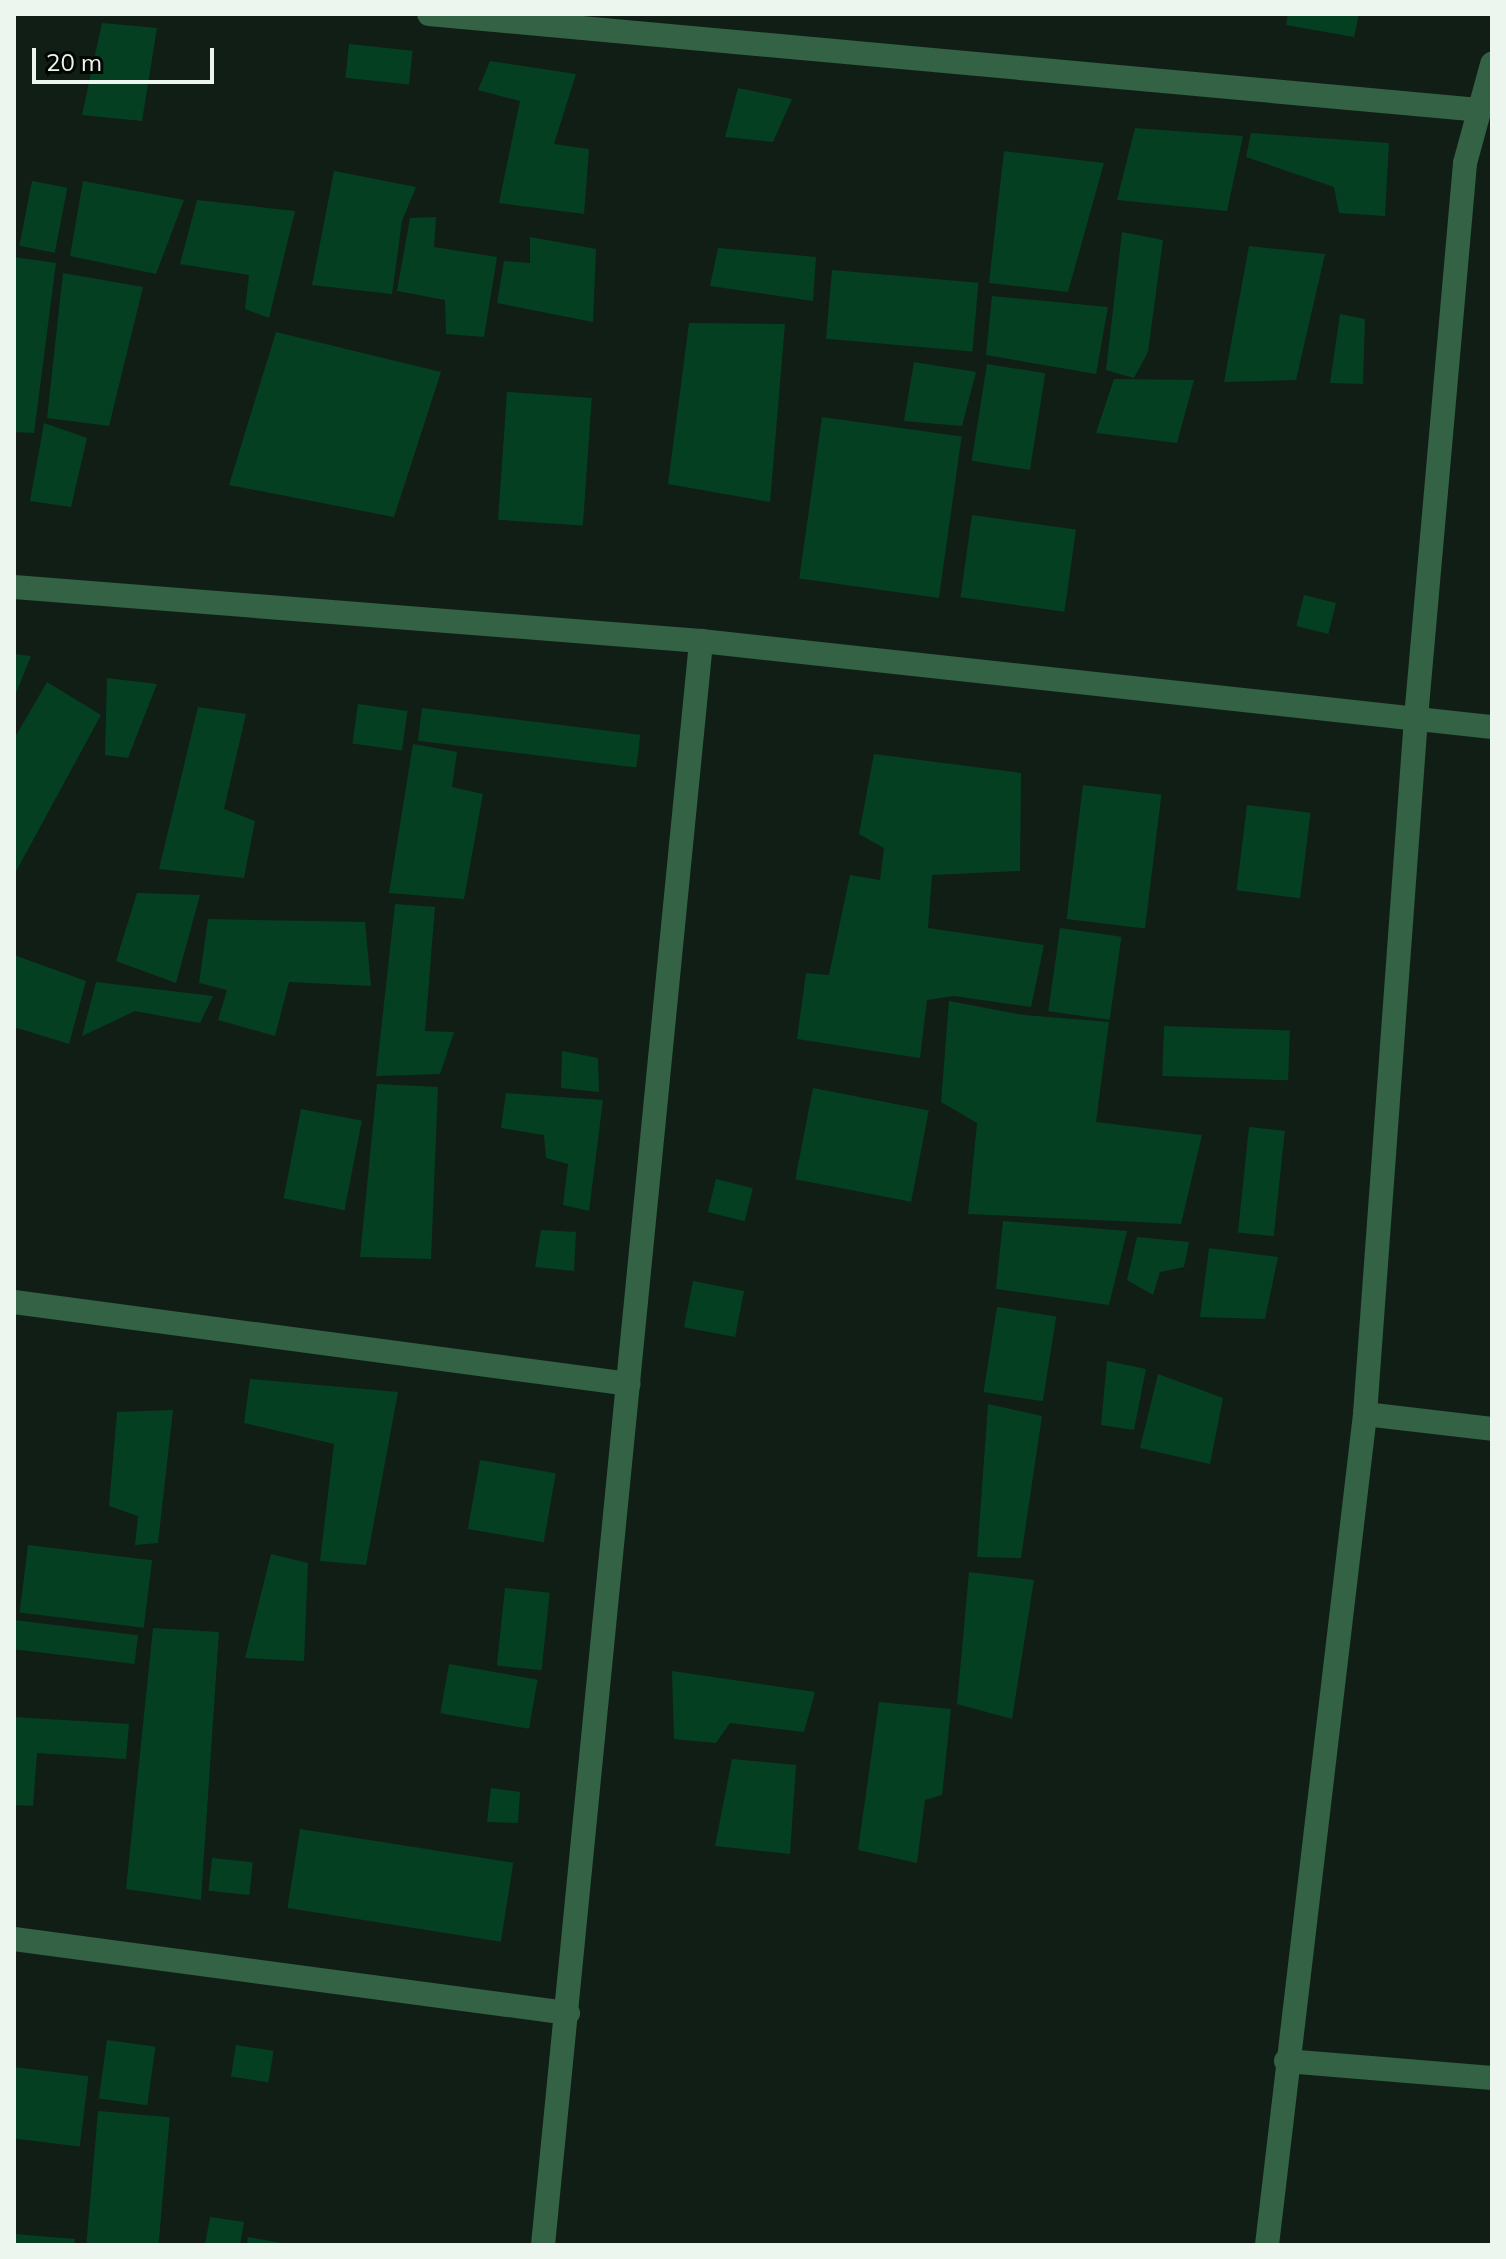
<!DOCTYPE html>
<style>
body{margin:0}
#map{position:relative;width:1506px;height:2259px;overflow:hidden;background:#111e15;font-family:Mulish,sans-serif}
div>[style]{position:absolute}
.building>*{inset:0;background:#053f21;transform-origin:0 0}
.minor>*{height:24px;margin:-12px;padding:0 12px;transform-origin:12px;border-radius:12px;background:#336244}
span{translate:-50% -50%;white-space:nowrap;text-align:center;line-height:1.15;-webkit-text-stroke:8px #030704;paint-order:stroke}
.frame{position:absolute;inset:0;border:16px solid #edf5ef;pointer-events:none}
.scale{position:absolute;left:32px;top:48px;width:182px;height:36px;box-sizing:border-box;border:4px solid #edf5ef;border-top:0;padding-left:10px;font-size:24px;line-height:28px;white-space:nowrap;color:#edf5ef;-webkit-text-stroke:6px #030704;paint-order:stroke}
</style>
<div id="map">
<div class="building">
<div style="clip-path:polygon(1288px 14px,1359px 14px,1354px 37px,1286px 25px)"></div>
<div style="clip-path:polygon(102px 23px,157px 28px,142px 121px,82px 115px)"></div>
<div style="left:349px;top:44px;width:64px;height:34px;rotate:6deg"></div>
<div style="clip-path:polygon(490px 61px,576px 74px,554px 144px,589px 149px,584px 214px,499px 203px,520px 101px,478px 90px)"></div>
<div style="clip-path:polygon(738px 88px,792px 99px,773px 142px,725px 137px)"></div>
<div style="clip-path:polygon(1135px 128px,1243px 136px,1227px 211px,1117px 200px)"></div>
<div style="clip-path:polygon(1251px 133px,1389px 143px,1385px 216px,1339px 213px,1334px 187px,1246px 157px)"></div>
<div style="clip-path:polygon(1004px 151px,1104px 163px,1068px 292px,989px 283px)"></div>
<div style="clip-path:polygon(334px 171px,416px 187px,402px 221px,392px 294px,312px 285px)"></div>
<div style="left:32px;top:181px;width:36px;height:66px;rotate:11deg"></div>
<div style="clip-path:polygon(83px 181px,184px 200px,156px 274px,70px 256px)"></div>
<div style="clip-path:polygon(197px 200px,295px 211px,269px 318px,245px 309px,249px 275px,180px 264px)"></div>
<div style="clip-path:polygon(436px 217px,434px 247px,497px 257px,484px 337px,446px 334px,445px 300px,397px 291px,410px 218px)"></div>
<div style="clip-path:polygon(1122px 232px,1163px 240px,1148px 352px,1134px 378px,1106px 370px)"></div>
<div style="clip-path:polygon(530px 237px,596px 249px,593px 322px,497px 303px,504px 261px,530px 263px)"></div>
<div style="clip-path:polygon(1249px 246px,1325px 254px,1296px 380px,1224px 382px)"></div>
<div style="clip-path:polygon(718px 248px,816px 257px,813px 301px,710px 286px)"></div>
<div style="clip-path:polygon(14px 257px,56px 263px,34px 433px,14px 432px)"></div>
<div style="left:832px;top:270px;width:147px;height:69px;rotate:5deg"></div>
<div style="clip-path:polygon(63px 273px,143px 287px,109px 426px,47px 418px)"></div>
<div style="clip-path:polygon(992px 296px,1108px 307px,1096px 374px,986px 355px)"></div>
<div style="clip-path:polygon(1340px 314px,1365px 319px,1363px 384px,1330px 383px)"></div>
<div style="clip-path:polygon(689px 323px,785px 324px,770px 502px,668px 484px)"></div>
<div style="clip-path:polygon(276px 332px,441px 372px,394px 517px,229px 485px)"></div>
<div style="clip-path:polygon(914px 362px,976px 372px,962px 426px,904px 421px)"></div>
<div style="left:987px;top:364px;width:59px;height:98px;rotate:9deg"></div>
<div style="clip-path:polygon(1114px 379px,1194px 380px,1177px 443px,1096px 433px)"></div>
<div style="left:507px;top:392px;width:85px;height:128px;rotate:4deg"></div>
<div style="left:822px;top:417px;width:141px;height:163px;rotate:8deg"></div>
<div style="clip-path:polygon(44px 423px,87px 438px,71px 507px,30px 501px)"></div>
<div style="left:972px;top:515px;width:105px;height:83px;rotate:8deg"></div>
<div style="left:1304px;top:595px;width:33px;height:32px;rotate:14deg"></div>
<div style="clip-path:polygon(14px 654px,31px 656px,14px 698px)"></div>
<div style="clip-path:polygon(107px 678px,157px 684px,128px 758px,105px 755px)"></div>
<div style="clip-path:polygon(47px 682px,101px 715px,14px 875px,14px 739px)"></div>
<div style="left:358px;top:704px;width:50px;height:40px;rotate:8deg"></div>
<div style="clip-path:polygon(198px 707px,246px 714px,224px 809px,255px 821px,244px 878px,159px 869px)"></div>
<div style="left:422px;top:708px;width:220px;height:33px;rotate:7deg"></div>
<div style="clip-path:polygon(413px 744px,457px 752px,452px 787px,483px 794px,464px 899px,389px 893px)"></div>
<div style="clip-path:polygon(874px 754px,1021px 773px,1020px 871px,932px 875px,928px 928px,1044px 945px,1031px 1007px,954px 996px,927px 1000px,920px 1058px,797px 1039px,806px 973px,829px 975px,850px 875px,880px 880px,884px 848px,859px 834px)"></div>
<div style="left:1083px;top:785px;width:79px;height:135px;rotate:7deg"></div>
<div style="left:1247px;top:805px;width:64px;height:86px;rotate:7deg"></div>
<div style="clip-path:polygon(137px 893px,200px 895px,176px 983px,116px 961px)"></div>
<div style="clip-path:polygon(395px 904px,435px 907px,425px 1031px,454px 1032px,440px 1074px,376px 1076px)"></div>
<div style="clip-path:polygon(208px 919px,365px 922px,371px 986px,289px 982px,275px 1036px,218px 1020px,227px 990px,199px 983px)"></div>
<div style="left:1060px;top:928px;width:62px;height:84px;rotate:8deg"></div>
<div style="clip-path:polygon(14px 955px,86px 981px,69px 1044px,14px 1027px)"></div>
<div style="clip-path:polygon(96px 982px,213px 996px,200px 1023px,135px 1011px,82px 1036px)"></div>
<div style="clip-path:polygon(949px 1001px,1024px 1015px,1109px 1022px,1096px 1122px,1202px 1135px,1181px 1224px,968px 1214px,977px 1123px,941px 1102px)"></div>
<div style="left:1164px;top:1026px;width:126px;height:50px;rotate:2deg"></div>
<div style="clip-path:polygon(562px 1051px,598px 1058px,599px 1092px,561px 1088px)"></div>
<div style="clip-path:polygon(377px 1084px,438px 1087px,431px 1259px,360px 1257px)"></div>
<div style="left:813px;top:1088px;width:118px;height:93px;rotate:11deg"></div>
<div style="clip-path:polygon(506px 1093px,603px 1100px,589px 1211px,563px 1205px,568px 1164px,546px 1158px,544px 1135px,501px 1128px)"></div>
<div style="left:301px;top:1109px;width:62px;height:91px;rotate:11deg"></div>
<div style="left:1249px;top:1127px;width:36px;height:106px;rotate:6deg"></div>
<div style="left:716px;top:1179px;width:38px;height:34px;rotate:14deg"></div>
<div style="clip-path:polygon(1003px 1221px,1127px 1231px,1109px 1305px,996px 1289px)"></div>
<div style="clip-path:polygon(541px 1230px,576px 1232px,574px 1271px,535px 1267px)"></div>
<div style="clip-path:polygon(1137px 1237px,1189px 1242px,1184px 1267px,1160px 1272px,1153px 1295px,1127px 1280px)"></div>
<div style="clip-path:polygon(1209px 1248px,1278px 1257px,1265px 1319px,1200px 1317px)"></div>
<div style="left:693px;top:1281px;width:52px;height:47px;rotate:11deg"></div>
<div style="left:997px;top:1307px;width:60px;height:86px;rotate:9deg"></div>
<div style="clip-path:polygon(1107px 1361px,1146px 1369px,1134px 1430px,1101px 1425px)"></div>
<div style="clip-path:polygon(1158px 1374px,1223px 1398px,1210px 1464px,1140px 1448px)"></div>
<div style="clip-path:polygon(250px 1379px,398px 1392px,366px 1565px,320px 1561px,334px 1444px,244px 1423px)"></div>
<div style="clip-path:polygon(988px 1404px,1042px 1416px,1021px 1558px,977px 1557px)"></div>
<div style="clip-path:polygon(173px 1410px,158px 1543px,135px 1545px,138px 1516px,109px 1506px,117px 1412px)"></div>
<div style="left:480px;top:1460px;width:77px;height:70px;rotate:10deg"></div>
<div style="left:28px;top:1545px;width:125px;height:68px;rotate:7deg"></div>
<div style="clip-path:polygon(271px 1554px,308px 1563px,304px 1661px,245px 1658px)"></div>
<div style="clip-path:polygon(969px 1572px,1034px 1580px,1012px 1719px,957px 1704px)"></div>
<div style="left:505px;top:1588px;width:45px;height:78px;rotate:6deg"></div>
<div style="left:14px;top:1620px;width:125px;height:29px;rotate:7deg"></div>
<div style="clip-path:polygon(153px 1628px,219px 1632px,201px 1900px,126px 1889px)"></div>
<div style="left:449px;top:1664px;width:90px;height:50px;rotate:10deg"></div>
<div style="clip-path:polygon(672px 1671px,815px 1692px,804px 1732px,730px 1723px,716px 1743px,674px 1739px)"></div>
<div style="clip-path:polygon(879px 1702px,951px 1709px,942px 1795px,925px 1800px,917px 1863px,858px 1850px)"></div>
<div style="clip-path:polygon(14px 1717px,129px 1724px,126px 1759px,37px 1753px,33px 1806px,14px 1805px)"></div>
<div style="clip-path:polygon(732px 1759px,796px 1765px,790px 1854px,715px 1846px)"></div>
<div style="clip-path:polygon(491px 1788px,520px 1792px,518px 1823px,487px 1822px)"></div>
<div style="left:300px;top:1829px;width:216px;height:80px;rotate:9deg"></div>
<div style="left:212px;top:1858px;width:41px;height:33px;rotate:6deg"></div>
<div style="left:107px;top:2040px;width:49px;height:59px;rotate:8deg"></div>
<div style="left:236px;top:2045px;width:38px;height:32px;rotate:9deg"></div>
<div style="left:14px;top:2067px;width:75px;height:71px;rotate:7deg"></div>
<div style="left:98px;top:2111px;width:72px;height:135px;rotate:5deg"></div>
<div style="clip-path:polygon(210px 2217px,244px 2222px,240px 2245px,205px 2245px)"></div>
<div style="clip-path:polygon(14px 2234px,75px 2239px,74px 2245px,14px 2245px)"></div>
<div style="clip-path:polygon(248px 2237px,282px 2243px,282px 2245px,247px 2245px)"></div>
</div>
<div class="minor">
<div style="left:429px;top:14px;width:1054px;rotate:5.22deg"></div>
<div style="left:14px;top:587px;width:689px;rotate:4.49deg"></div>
<div style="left:701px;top:641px;width:796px;rotate:6.21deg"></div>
<div style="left:14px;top:1302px;width:620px;rotate:7.59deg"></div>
<div style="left:1365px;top:1414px;width:128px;rotate:6.7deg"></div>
<div style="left:14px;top:1939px;width:559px;rotate:7.61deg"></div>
<div style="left:1286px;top:2061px;width:207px;rotate:4.7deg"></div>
<div style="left:543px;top:2245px;width:1612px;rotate:-84.37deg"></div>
<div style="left:1267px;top:2245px;width:837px;rotate:-83.27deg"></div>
<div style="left:1365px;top:1414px;width:698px;rotate:-85.81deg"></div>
<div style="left:1416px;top:718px;width:557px;rotate:-84.95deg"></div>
<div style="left:1465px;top:163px;width:103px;rotate:-74.7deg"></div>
</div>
<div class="frame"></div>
<div class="scale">20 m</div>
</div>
